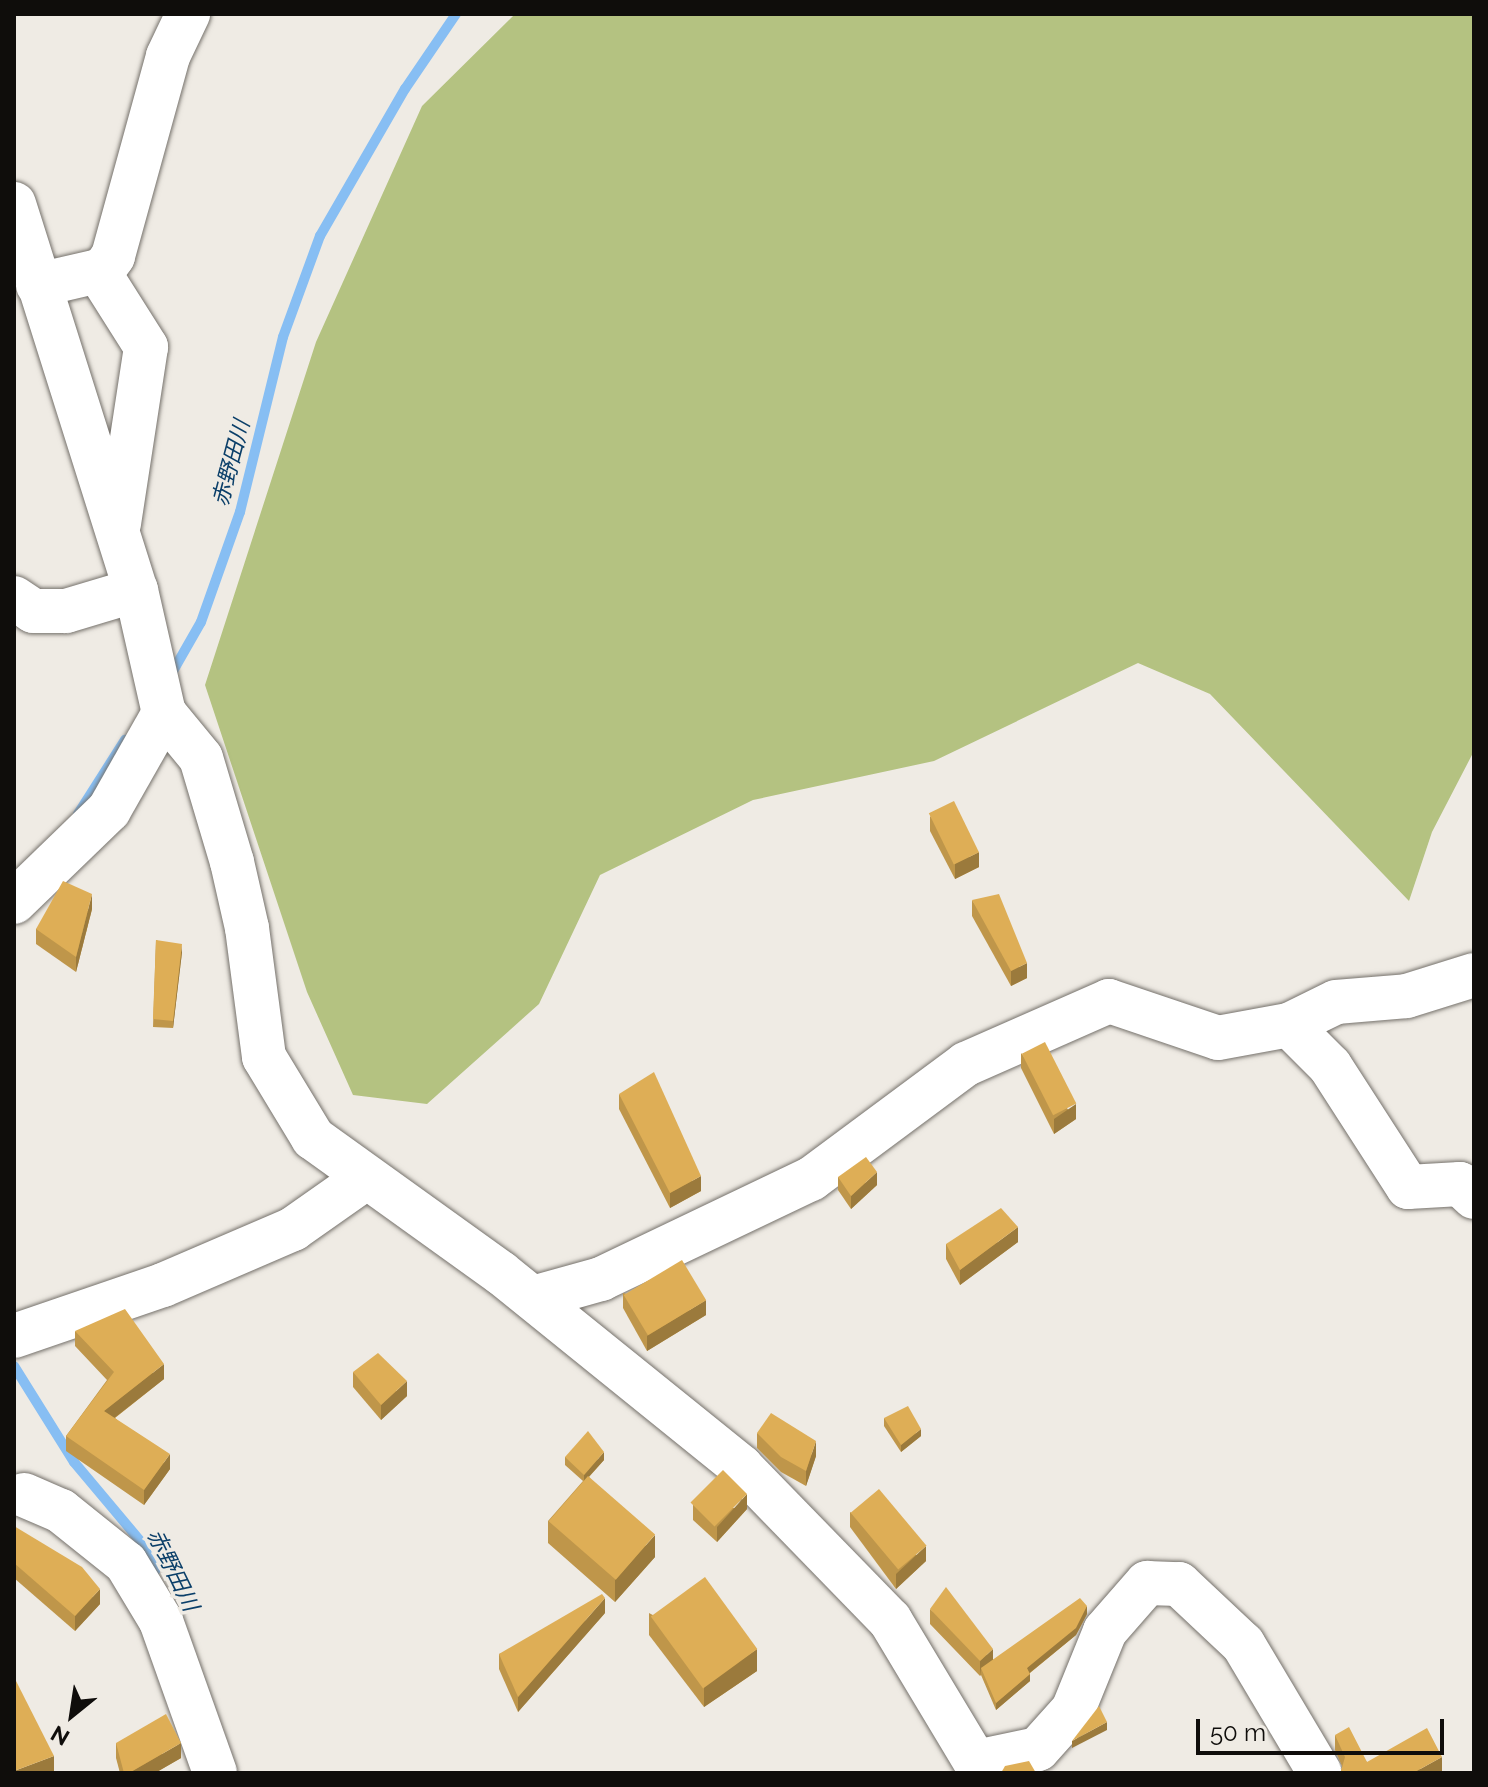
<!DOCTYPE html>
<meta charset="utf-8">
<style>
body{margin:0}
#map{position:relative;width:1488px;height:1787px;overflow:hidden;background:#efebe4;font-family:Raleway,"Noto Sans JP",sans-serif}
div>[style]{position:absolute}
.green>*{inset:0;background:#b4c281}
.stream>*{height:10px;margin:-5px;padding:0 5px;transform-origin:5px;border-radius:5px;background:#87bef3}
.roads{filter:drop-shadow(0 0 2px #75716b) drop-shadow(0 0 2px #75716b)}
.minor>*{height:44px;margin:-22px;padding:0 22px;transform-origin:22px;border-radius:22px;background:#fff}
.wall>*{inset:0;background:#bf964a}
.shaded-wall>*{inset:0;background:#9b7a3c}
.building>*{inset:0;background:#deae56;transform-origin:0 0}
span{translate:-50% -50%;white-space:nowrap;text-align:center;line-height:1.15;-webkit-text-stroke:7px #efebe4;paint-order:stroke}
.water-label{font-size:22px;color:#0b3f69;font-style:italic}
.frame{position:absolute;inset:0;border:16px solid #0f0d0b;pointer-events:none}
.north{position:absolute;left:32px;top:1675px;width:80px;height:80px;-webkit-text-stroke:6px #efebe4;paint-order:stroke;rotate:210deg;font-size:22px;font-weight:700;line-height:32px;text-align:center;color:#0f0d0b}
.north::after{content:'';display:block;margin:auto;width:28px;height:36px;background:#0f0d0b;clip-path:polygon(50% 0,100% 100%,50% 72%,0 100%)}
.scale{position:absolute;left:1196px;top:1719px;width:248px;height:36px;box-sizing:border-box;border:4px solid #0f0d0b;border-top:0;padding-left:10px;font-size:24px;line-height:28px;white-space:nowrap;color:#0f0d0b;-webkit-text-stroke:6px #efebe4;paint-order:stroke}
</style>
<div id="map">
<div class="green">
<div style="clip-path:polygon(515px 14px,1474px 14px,1474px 751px,1432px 832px,1409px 901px,1210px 694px,1138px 663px,934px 761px,753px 800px,600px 875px,539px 1004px,427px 1104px,353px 1095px,307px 992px,205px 685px,316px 342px,422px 106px)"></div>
</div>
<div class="stream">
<div style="left:169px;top:678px;width:64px;rotate:-60.3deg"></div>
<div style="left:201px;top:622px;width:117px;rotate:-70.5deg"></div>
<div style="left:240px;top:512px;width:180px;rotate:-76.2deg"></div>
<div style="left:283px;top:337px;width:108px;rotate:-69.9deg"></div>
<div style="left:320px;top:236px;width:170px;rotate:-60deg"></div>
<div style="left:405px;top:89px;width:91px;rotate:-55.8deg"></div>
<div style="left:78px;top:814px;width:88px;rotate:-57.6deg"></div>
<div style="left:14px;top:1366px;width:113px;rotate:58deg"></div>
<div style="left:74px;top:1462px;width:106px;rotate:50deg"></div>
<div style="left:142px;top:1543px;width:31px;rotate:65deg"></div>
</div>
<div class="roads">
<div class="minor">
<div style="left:14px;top:204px;width:405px;rotate:72.5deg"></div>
<div style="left:136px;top:590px;width:126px;rotate:77.2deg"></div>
<div style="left:164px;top:713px;width:58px;rotate:50.6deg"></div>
<div style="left:201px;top:758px;width:109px;rotate:73.4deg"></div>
<div style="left:232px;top:862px;width:68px;rotate:77.2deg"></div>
<div style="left:247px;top:928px;width:130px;rotate:82.5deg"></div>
<div style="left:264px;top:1057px;width:95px;rotate:58.8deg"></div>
<div style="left:313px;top:1138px;width:231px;rotate:35.7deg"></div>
<div style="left:501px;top:1273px;width:309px;rotate:38.9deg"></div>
<div style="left:741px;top:1467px;width:214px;rotate:45.8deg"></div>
<div style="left:890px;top:1620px;width:179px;rotate:59deg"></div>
<div style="left:98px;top:271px;width:90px;rotate:57.7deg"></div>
<div style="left:146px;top:347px;width:179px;rotate:98.7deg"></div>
<div style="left:38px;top:285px;width:67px;rotate:-13deg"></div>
<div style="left:103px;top:270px;width:17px;rotate:-54deg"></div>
<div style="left:113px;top:256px;width:207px;rotate:-74.6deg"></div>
<div style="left:168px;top:56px;width:47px;rotate:-64.5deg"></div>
<div style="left:14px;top:598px;width:23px;rotate:34deg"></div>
<div style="left:33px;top:611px;width:33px"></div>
<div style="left:66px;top:611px;width:73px;rotate:-16.7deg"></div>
<div style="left:14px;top:902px;width:132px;rotate:-44.1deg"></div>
<div style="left:109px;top:810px;width:112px;rotate:-60.4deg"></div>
<div style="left:1289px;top:1025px;width:58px;rotate:45deg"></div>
<div style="left:1330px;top:1066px;width:144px;rotate:57.2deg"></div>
<div style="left:1408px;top:1187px;width:52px;rotate:-3.3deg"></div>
<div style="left:1460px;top:1184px;width:19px;rotate:43deg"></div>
<div style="left:533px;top:1298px;width:71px;rotate:-15.6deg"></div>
<div style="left:601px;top:1279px;width:233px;rotate:-25.5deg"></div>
<div style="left:811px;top:1179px;width:193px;rotate:-36.6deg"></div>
<div style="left:966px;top:1064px;width:156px;rotate:-23.8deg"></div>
<div style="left:1109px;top:1001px;width:115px;rotate:18.7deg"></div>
<div style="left:1218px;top:1038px;width:72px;rotate:-10.4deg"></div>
<div style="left:1289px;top:1025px;width:52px;rotate:-26.1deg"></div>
<div style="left:1336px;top:1002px;width:71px;rotate:-4.8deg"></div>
<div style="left:1407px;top:996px;width:70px;rotate:-17.4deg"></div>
<div style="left:14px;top:1336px;width:157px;rotate:-18.9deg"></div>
<div style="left:163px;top:1285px;width:142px;rotate:-23.3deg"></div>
<div style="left:293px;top:1229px;width:90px;rotate:-35.1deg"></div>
<div style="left:24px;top:1495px;width:40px;rotate:23.4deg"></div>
<div style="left:61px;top:1511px;width:83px;rotate:38.7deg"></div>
<div style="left:126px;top:1563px;width:68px;rotate:58.9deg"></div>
<div style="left:161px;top:1621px;width:161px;rotate:70.4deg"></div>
<div style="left:976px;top:1762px;width:63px;rotate:-11.8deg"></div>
<div style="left:1038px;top:1749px;width:52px;rotate:-48.1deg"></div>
<div style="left:1073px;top:1710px;width:85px;rotate:-67.9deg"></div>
<div style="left:1105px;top:1631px;width:64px;rotate:-48.8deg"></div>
<div style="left:1147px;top:1583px;width:32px;rotate:2deg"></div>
<div style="left:1179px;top:1584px;width:88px;rotate:43.2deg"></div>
<div style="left:1243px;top:1644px;width:150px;rotate:59.2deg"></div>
</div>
</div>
<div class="wall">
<div style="clip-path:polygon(930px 816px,979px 867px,955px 879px,930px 831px)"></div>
<div style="clip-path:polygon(972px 900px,1027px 978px,1011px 986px,972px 916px)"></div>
<div style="clip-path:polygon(92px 909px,76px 972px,36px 944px,36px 929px)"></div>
<div style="clip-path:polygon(156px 940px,182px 952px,173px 1028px,153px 1027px)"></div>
<div style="clip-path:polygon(1021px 1053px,1076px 1119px,1054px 1134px,1021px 1068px)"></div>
<div style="clip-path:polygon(619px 1094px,701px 1191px,670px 1208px,619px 1109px)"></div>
<div style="clip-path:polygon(838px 1177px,877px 1185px,851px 1209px,838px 1190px)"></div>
<div style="clip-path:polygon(1018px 1242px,960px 1285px,946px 1259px,946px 1244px)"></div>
<div style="clip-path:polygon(623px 1293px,706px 1315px,647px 1351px,623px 1308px)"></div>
<div style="clip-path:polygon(75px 1331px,164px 1379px,115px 1418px,170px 1469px,144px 1505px,66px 1451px,66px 1436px,107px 1380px,75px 1346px)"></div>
<div style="clip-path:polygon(353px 1372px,407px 1396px,381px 1420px,353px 1387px)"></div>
<div style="clip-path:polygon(884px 1418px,921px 1436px,901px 1452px,884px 1426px)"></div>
<div style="clip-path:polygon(757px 1433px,816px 1456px,806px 1486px,781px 1472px,757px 1448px)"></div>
<div style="clip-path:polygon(565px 1457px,604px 1460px,589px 1477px,655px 1557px,615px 1602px,548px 1543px,548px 1521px,583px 1481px,565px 1465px)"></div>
<div style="clip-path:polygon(693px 1505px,747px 1509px,717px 1542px,693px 1520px)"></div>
<div style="clip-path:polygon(850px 1512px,926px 1561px,896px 1589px,850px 1527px)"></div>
<div style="clip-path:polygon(14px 1526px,100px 1604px,75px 1631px,14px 1578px)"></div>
<div style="clip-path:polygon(930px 1609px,993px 1660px,1087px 1614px,1076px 1635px,1030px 1673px,1030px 1681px,996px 1710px,981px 1675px,980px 1676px,930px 1624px)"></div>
<div style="clip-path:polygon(605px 1613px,518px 1712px,499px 1669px,499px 1654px)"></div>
<div style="clip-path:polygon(649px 1613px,757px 1671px,704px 1707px,649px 1635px)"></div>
<div style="clip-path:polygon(1335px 1735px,1367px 1762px,1442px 1772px,1440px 1773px,1341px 1773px,1342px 1766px,1335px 1750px)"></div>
<div style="clip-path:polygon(116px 1743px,181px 1758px,155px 1773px,120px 1773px,116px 1758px)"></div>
</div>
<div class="shaded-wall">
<div style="clip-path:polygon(979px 852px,979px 867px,955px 879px,955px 864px)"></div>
<div style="clip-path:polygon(92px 894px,92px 909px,76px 972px,76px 957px)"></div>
<div style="clip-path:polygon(182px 944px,182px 952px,173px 1028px,173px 1021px)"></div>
<div style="clip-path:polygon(1027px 963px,1027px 978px,1011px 986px,1011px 971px)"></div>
<div style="clip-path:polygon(1076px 1104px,1076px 1119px,1054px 1134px,1054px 1119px)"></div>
<div style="clip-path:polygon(877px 1172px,877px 1185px,851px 1209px,851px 1196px)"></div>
<div style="clip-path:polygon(701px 1176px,701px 1191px,670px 1208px,670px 1193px)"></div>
<div style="clip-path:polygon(1018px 1227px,1018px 1242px,960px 1285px,960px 1270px)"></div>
<div style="clip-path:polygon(706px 1300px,706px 1315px,647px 1351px,647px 1336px)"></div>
<div style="clip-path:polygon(164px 1364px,164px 1379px,104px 1426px,104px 1411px)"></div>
<div style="clip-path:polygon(407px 1381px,407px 1396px,381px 1420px,381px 1405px)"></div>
<div style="clip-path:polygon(921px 1429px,921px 1436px,901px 1452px,901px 1445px)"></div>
<div style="clip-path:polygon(816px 1441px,816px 1456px,806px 1486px,806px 1471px)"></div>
<div style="clip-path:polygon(604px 1452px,604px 1460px,584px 1482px,584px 1475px)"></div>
<div style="clip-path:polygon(170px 1454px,170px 1469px,144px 1505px,144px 1490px)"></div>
<div style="clip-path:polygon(747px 1494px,747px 1509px,717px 1542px,717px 1527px)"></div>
<div style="clip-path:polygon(655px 1535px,655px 1557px,615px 1602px,615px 1580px)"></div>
<div style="clip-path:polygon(926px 1546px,926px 1561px,896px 1589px,896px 1574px)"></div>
<div style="clip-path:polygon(100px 1589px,100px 1604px,75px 1631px,75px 1616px)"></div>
<div style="clip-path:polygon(605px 1598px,605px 1613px,518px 1712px,518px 1697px)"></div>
<div style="clip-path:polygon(1087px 1606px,1087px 1614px,1076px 1635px,1027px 1675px,1027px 1668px)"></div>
<div style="clip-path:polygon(757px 1649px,757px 1671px,704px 1707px,704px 1685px)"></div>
<div style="clip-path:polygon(993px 1649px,993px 1664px,981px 1668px,980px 1676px,980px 1661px)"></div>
<div style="clip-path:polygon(1030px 1674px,1030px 1681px,996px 1710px,996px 1703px)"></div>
<div style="clip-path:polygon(1107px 1722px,1107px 1730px,1072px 1748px,1072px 1741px)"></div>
<div style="clip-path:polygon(181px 1743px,181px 1758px,155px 1773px,129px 1773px)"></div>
<div style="clip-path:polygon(54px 1756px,54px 1771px,49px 1773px,14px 1773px,14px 1771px)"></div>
<div style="clip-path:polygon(1442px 1757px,1442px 1772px,1440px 1773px,1413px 1773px)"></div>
</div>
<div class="building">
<div style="left:954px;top:801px;width:57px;height:28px;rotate:64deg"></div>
<div style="clip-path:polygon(63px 881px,92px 894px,76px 957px,36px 929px)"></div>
<div style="clip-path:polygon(999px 894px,1027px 963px,1011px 971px,972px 900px)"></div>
<div style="clip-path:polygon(156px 940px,182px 944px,173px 1021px,153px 1019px)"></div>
<div style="left:1045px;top:1042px;width:69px;height:26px;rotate:63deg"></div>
<div style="clip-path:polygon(654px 1072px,701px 1176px,670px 1193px,619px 1094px)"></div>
<div style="clip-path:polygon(866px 1157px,877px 1172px,851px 1196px,838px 1177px)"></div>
<div style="clip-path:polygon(1001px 1208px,1018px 1227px,960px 1270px,946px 1244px)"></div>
<div style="left:682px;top:1260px;width:47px;height:68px;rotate:59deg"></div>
<div style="clip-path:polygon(125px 1309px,164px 1364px,104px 1411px,170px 1454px,144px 1490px,66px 1436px,114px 1372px,75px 1331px)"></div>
<div style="clip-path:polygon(378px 1353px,407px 1381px,381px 1405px,353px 1372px)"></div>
<div style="clip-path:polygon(908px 1406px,921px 1429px,901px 1445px,884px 1418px)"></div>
<div style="clip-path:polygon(771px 1413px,816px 1441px,806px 1471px,781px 1457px,757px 1433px)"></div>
<div style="clip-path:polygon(588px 1431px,604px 1452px,584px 1475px,565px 1457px)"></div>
<div style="left:723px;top:1470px;width:34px;height:46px;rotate:45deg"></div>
<div style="left:588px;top:1476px;width:89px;height:60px;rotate:41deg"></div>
<div style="left:879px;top:1489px;width:74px;height:37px;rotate:50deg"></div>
<div style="clip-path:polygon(14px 1526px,82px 1567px,100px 1589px,75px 1616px,14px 1563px)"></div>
<div style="left:705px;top:1577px;width:89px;height:67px;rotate:54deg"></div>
<div style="clip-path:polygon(946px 1587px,993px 1649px,980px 1661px,930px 1609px)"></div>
<div style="clip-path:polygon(602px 1594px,605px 1598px,518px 1697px,499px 1654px)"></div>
<div style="clip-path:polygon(1080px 1598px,1087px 1606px,1076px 1628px,1027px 1668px,1030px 1674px,996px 1703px,981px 1668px)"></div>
<div style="clip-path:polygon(14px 1677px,54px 1756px,14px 1771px)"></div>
<div style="clip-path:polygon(1099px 1706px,1107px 1722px,1072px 1741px)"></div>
<div style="clip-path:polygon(166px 1714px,181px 1743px,129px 1773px,124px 1773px,116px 1743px)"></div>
<div style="clip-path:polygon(1349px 1727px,1367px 1762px,1427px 1728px,1442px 1757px,1413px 1773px,1342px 1773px,1341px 1771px,1345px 1757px,1335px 1735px)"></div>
<div style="clip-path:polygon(1029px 1761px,1036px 1773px,1001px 1773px,1005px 1766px)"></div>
</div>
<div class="water-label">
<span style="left:231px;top:463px;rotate:-75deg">赤野田川</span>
<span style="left:173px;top:1570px;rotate:64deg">赤野田川</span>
</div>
<div class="frame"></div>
<div class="north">N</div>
<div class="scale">50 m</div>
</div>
